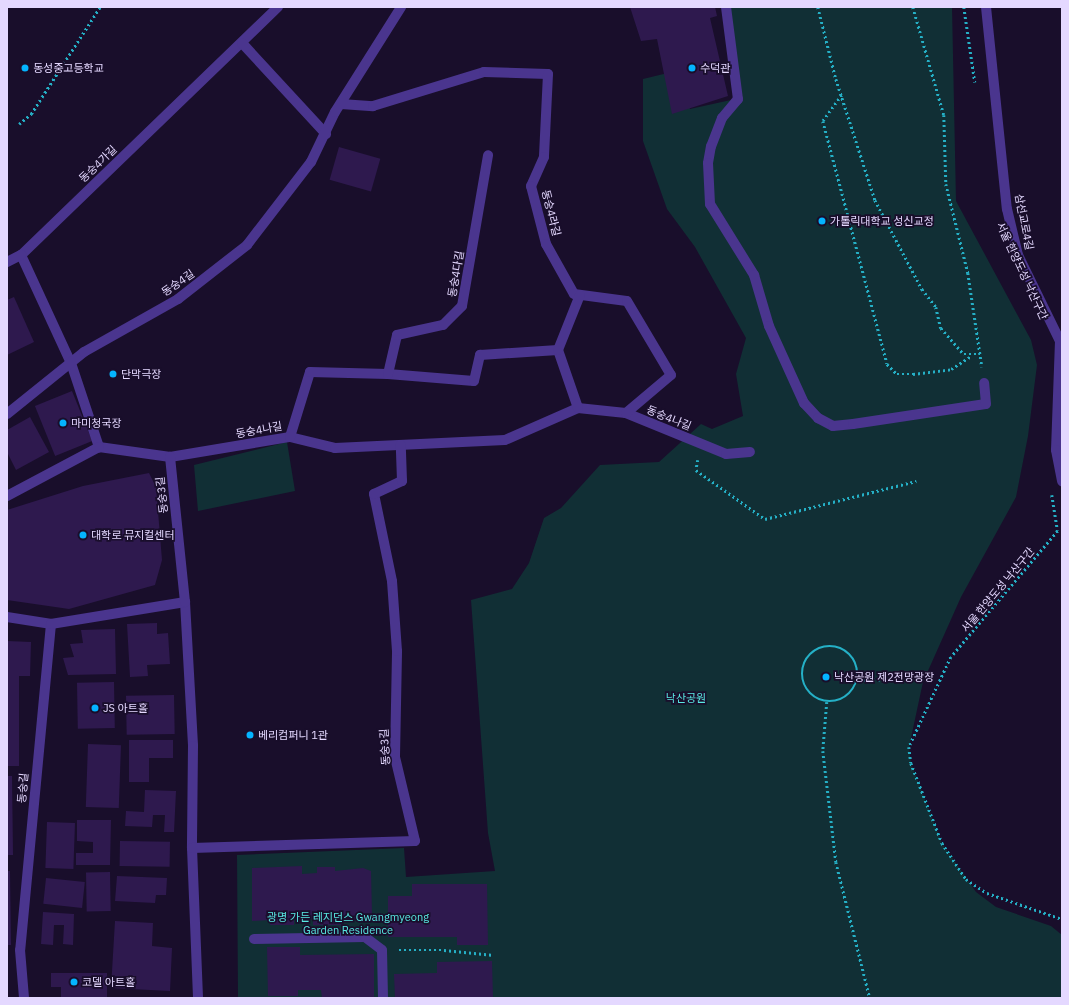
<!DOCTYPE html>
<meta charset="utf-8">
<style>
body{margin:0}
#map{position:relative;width:1069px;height:1005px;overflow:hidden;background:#190e2b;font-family:"IBM Plex Sans","Noto Sans KR",sans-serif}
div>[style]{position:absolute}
.green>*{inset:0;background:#112f35}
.building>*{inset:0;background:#2e194e;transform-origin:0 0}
.path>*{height:2.5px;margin-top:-1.25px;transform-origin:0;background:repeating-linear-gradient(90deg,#25b0c6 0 2px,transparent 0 5px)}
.path>.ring{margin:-1.25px;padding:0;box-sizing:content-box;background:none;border:2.5px solid #25b0c6;border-radius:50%}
.minor>*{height:10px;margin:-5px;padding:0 5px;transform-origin:5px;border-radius:5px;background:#4a358e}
.dots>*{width:11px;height:11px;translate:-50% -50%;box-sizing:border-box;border:2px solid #190e2b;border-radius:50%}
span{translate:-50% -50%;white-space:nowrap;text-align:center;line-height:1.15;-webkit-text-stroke:3.5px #190e2b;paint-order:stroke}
.poi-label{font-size:11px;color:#e4d8ff}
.left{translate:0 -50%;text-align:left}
.street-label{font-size:11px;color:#e4d8ff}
.park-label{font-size:11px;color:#59eae3}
.frame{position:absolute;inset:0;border:8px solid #e4d8ff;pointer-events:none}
</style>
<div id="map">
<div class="green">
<div style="clip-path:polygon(724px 7px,952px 7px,956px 201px,1031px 340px,1037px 365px,1028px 436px,1016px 497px,961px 597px,923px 682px,909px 747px,911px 763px,942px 843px,976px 892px,996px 907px,1051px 926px,1062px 935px,1062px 998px,238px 998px,237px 855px,404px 848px,406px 877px,495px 871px,488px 833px,471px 600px,512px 589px,529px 563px,544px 518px,561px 508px,600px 465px,659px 462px,701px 424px,712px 429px,743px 416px,736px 374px,746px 338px,695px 247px,667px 209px,643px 141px,643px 79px,676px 71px,690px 109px,740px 98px)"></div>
<div style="clip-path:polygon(287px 442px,295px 491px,198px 511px,194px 465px)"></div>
</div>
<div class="building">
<div style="clip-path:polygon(630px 7px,715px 7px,717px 16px,710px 18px,728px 96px,672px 114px,657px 39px,641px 41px)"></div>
<div style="left:339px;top:147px;width:43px;height:34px;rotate:16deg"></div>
<div style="clip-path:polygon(14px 297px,34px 342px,7px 355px,7px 300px)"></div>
<div style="left:72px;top:391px;width:54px;height:40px;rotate:68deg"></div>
<div style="clip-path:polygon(30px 417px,49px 452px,16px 470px,7px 452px,7px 430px)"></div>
<div style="clip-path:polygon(149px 473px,156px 487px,162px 560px,155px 585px,69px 609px,7px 600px,7px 510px,83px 486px)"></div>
<div style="clip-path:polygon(157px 623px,157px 634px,168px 633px,170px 664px,147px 665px,148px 676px,130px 677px,127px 624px)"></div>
<div style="clip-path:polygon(115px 629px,116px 674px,68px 675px,63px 658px,74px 657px,70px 644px,83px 643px,81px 630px)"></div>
<div style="clip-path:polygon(7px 641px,31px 642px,30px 676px,19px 676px,19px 766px,7px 766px)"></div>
<div style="left:114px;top:682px;width:46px;height:37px;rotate:89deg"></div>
<div style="left:174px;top:695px;width:39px;height:48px;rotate:89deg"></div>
<div style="clip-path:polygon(129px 740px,173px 740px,173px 758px,149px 758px,149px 782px,129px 782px)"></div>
<div style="left:88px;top:744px;width:33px;height:63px;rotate:2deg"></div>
<div style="clip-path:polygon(7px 776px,12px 776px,13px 855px,7px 855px)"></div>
<div style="clip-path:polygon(145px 790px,176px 791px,174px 832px,164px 832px,165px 815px,153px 815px,152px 827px,125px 826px,126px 811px,144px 812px)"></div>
<div style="clip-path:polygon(77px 820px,111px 820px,110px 865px,76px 865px,76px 853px,93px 853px,93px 842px,77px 841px)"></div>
<div style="left:47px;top:822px;width:28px;height:46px;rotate:2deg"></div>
<div style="left:120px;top:841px;width:50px;height:25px;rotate:1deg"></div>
<div style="clip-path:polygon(302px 866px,302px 874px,317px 873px,317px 867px,335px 867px,335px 871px,363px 868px,371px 871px,372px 914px,358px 914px,358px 920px,342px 920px,342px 925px,313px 925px,313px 919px,294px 919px,294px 925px,270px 925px,270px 920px,252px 921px,252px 868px)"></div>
<div style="clip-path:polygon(7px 871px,10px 871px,11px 945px,7px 945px)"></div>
<div style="left:110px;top:872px;width:39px;height:24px;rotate:89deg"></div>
<div style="clip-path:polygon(117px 876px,167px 878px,166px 895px,156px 895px,155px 903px,115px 901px)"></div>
<div style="left:46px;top:878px;width:39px;height:26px;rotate:6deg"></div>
<div style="clip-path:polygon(412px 884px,487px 884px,488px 945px,457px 945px,457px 937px,388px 937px,388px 896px,412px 896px)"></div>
<div style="clip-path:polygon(43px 912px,74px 914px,73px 945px,63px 944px,64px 925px,54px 925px,53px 945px,41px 944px)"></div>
<div style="clip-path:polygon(115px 921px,153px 923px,152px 946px,172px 948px,170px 991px,111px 988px)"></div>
<div style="clip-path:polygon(267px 947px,300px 947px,300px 955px,374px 954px,374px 998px,322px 998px,321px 990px,298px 990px,298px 996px,268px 996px)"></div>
<div style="clip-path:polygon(492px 961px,493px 998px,395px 998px,394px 974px,437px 973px,437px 962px)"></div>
<div style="clip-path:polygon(51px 973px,107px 973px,107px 998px,61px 998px,61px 987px,51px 987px)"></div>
</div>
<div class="path">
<div style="left:818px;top:7px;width:74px;rotate:76deg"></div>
<div style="left:836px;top:79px;width:127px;rotate:72.1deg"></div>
<div style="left:875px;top:200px;width:101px;rotate:62.2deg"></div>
<div style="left:922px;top:289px;width:23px;rotate:52deg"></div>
<div style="left:936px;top:307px;width:22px;rotate:77deg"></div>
<div style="left:941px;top:328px;width:35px;rotate:49deg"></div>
<div style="left:964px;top:354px;width:16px"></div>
<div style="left:913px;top:7px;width:112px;rotate:74deg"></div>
<div style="left:944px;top:115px;width:69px;rotate:88.3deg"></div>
<div style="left:946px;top:184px;width:92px;rotate:76.1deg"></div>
<div style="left:968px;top:273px;width:95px;rotate:81.5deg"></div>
<div style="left:964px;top:7px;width:76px;rotate:81.7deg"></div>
<div style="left:842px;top:95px;width:32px;rotate:126deg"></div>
<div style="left:823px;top:121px;width:251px;rotate:75.2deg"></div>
<div style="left:887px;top:364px;width:14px;rotate:45deg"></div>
<div style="left:897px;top:374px;width:16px"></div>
<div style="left:913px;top:374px;width:38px;rotate:-7deg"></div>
<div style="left:951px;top:369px;width:24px;rotate:-33deg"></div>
<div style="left:19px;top:124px;width:16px;rotate:-40deg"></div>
<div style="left:31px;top:114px;width:127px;rotate:-57.2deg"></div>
<div style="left:698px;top:460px;width:10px;rotate:101deg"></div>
<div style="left:696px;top:470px;width:85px;rotate:35.4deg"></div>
<div style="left:765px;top:519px;width:156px;rotate:-14.1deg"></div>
<div style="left:1052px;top:495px;width:36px;rotate:81deg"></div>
<div style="left:1058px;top:531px;width:165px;rotate:130.3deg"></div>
<div style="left:951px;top:657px;width:99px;rotate:115deg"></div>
<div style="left:909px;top:747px;width:16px;rotate:83deg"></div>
<div style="left:911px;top:763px;width:86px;rotate:68.8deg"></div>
<div style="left:942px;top:843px;width:43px;rotate:56.3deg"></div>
<div style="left:966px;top:879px;width:25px;rotate:34deg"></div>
<div style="left:987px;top:893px;width:79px;rotate:19.1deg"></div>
<div class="ring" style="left:802px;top:646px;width:53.5px;height:53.5px"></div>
<div style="left:858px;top:680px;width:41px;rotate:-1.4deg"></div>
<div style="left:827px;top:702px;width:49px;rotate:94.7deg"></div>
<div style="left:823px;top:751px;width:112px;rotate:83.3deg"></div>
<div style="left:836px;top:862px;width:140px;rotate:76deg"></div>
<div style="left:399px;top:950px;width:45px"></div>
<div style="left:444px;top:950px;width:50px;rotate:5.7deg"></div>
</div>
<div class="minor">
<div style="left:278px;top:7px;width:357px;rotate:136deg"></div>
<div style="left:21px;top:255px;width:119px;rotate:65.2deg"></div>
<div style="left:71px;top:363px;width:89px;rotate:71.6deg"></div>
<div style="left:99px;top:447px;width:72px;rotate:8deg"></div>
<div style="left:170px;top:457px;width:122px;rotate:-9.5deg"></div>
<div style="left:290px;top:437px;width:46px;rotate:13.7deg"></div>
<div style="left:335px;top:448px;width:170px;rotate:-2.7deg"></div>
<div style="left:505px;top:440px;width:80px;rotate:-23.7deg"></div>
<div style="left:578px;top:408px;width:48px;rotate:5.9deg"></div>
<div style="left:626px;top:413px;width:108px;rotate:22.3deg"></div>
<div style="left:726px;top:454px;width:24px;rotate:-5deg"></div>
<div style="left:726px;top:7px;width:93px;rotate:82.6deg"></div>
<div style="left:738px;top:99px;width:25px;rotate:130deg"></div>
<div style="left:722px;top:118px;width:30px;rotate:111deg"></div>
<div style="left:711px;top:146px;width:17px;rotate:100deg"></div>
<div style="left:708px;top:163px;width:41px;rotate:87.2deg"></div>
<div style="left:710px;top:204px;width:84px;rotate:58.2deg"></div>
<div style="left:754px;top:275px;width:53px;rotate:73.6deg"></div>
<div style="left:769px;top:326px;width:85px;rotate:65.6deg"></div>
<div style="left:804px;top:403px;width:21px;rotate:47deg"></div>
<div style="left:818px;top:418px;width:17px;rotate:28deg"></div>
<div style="left:833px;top:426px;width:20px;rotate:-6deg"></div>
<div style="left:853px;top:424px;width:134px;rotate:-8.6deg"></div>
<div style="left:986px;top:404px;width:21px;rotate:-95deg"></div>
<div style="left:986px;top:7px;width:203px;rotate:84.1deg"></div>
<div style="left:1007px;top:209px;width:47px;rotate:76.6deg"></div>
<div style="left:1018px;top:255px;width:96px;rotate:64deg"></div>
<div style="left:1060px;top:341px;width:109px;rotate:92.1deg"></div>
<div style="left:1056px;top:450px;width:32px;rotate:79deg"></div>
<div style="left:242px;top:43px;width:124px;rotate:47.3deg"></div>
<div style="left:341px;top:104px;width:32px;rotate:4deg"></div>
<div style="left:373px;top:106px;width:116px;rotate:-17deg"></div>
<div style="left:484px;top:72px;width:64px;rotate:1.8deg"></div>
<div style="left:548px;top:74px;width:83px;rotate:92.8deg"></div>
<div style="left:544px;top:157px;width:32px;rotate:114deg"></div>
<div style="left:531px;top:186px;width:60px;rotate:75.5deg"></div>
<div style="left:546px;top:244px;width:57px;rotate:60.8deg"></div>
<div style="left:574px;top:294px;width:53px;rotate:7.5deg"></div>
<div style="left:627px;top:301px;width:86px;rotate:59.3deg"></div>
<div style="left:671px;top:375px;width:59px;rotate:139.8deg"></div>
<div style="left:7px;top:262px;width:16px;rotate:-27deg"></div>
<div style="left:388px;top:374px;width:86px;rotate:4.7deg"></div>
<div style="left:474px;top:381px;width:27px;rotate:-77deg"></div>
<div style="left:480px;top:355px;width:78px;rotate:-3.7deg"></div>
<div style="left:578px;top:408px;width:61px;rotate:-109deg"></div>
<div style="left:558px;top:350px;width:59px;rotate:-68.2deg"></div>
<div style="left:7px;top:414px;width:99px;rotate:-38.8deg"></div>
<div style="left:84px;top:352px;width:108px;rotate:-29.4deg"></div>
<div style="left:178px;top:299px;width:88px;rotate:-38deg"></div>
<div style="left:247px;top:245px;width:105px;rotate:-52.4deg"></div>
<div style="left:311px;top:162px;width:55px;rotate:-64.4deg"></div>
<div style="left:335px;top:112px;width:124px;rotate:-57.8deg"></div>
<div style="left:290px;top:437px;width:68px;rotate:-72.9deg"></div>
<div style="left:310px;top:372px;width:78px;rotate:1.5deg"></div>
<div style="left:388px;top:374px;width:40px;rotate:-77deg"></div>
<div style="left:397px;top:335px;width:47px;rotate:-12.3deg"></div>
<div style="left:443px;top:325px;width:27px;rotate:-45deg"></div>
<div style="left:462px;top:306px;width:153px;rotate:-80.2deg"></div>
<div style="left:7px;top:496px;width:104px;rotate:-28deg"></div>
<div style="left:185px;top:602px;width:144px;rotate:86.8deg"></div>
<div style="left:193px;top:746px;width:102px;rotate:90.6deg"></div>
<div style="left:192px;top:848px;width:150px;rotate:87.7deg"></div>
<div style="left:7px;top:617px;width:45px;rotate:9deg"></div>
<div style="left:51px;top:624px;width:327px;rotate:95.4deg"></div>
<div style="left:20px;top:950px;width:48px;rotate:85.2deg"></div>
<div style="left:51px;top:624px;width:136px;rotate:-9.3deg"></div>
<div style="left:185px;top:602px;width:146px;rotate:-95.9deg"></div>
<div style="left:192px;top:848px;width:223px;rotate:-1.8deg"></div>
<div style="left:415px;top:841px;width:86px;rotate:-103.4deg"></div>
<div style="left:395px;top:757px;width:106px;rotate:-88.9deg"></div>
<div style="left:397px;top:651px;width:70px;rotate:-94.1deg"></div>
<div style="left:392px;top:581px;width:89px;rotate:-101.7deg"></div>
<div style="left:374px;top:494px;width:31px;rotate:-25deg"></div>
<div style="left:402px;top:481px;width:36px;rotate:-92deg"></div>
<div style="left:254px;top:939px;width:111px;rotate:-1deg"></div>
<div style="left:365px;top:937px;width:21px;rotate:37deg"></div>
<div style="left:382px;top:950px;width:48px;rotate:88.8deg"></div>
</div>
<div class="dots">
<div style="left:25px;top:68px;background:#04b4ff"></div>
<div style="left:692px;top:68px;background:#04b4ff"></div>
<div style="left:822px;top:221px;background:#04b4ff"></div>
<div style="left:113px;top:374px;background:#04b4ff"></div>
<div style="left:63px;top:423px;background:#04b4ff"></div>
<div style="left:83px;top:535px;background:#04b4ff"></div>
<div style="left:826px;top:677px;background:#04b4ff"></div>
<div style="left:95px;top:708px;background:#04b4ff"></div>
<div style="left:250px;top:735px;background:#04b4ff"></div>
<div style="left:74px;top:982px;background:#04b4ff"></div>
</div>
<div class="poi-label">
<span class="left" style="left:33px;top:68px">동성중고등학교</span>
<span class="left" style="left:700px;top:68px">수덕관</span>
<span class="left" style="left:830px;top:221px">가톨릭대학교 성신교정</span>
<span class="left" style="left:121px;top:374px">단막극장</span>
<span class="left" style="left:71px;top:423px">마미청국장</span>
<span class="left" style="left:91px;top:535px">대학로 뮤지컬센터</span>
<span class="left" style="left:834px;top:677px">낙산공원 제2전망광장</span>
<span class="left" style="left:103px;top:708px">JS 아트홀</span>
<span class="left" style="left:258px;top:735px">베리컴퍼니 1관</span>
<span class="left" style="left:82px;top:982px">코델 아트홀</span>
</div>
<div class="street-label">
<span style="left:98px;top:164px;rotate:-44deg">동숭4가길</span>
<span style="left:551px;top:213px;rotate:76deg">동숭4라길</span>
<span style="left:1024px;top:222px;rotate:79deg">삼선교로4길</span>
<span style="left:1022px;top:271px;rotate:65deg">서울 한양도성 낙산구간</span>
<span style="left:456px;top:274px;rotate:-80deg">동숭4다길</span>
<span style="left:178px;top:283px;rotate:-35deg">동숭4길</span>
<span style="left:669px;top:418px;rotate:22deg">동숭4나길</span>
<span style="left:259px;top:430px;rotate:-10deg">동숭4나길</span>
<span style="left:162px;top:495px;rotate:-96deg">동숭3길</span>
<span style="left:998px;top:590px;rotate:-50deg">서울 한양도성 낙산구간</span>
<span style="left:385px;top:747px;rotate:-93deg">동숭3길</span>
<span style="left:23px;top:788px;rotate:-85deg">동숭길</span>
</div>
<div class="park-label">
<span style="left:686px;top:698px">낙산공원</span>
<span style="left:348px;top:924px">광명 가든 레지던스 Gwangmyeong<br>Garden Residence</span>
</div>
<div class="frame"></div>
</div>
